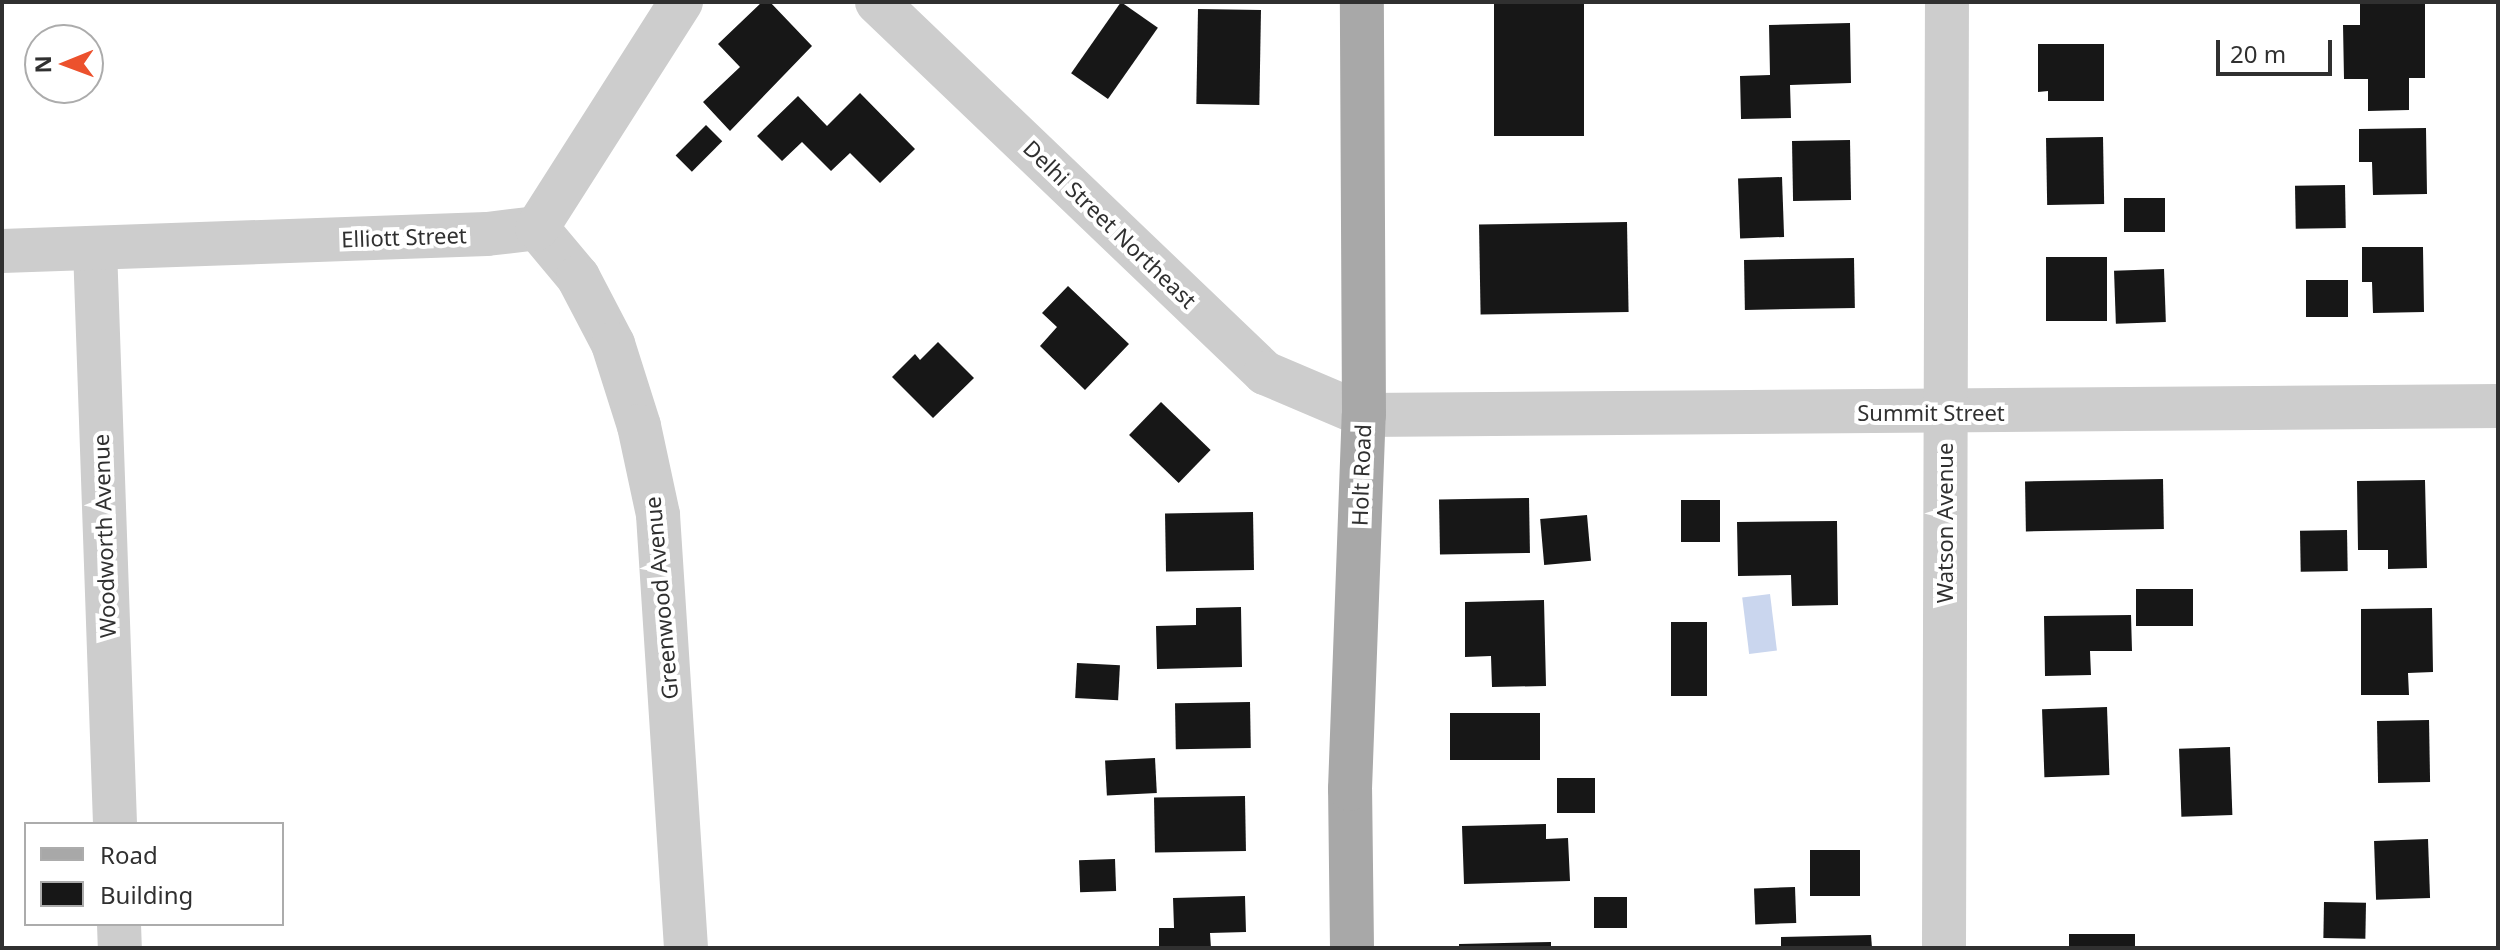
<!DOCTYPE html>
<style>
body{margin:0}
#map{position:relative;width:2500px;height:950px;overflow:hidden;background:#fff;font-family:"Noto Sans",sans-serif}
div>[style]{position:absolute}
.water>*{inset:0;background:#cad6ee;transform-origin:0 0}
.building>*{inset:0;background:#171717;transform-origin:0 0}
.minor>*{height:44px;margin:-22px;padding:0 22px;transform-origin:22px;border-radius:22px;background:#cdcdcd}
.major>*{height:44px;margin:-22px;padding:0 22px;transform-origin:22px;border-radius:22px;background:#a8a8a8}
span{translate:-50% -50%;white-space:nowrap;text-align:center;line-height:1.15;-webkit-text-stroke:8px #fff;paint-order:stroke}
.street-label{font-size:22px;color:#303030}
.frame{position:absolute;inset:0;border:4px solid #303030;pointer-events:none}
.legend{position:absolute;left:24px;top:822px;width:260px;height:104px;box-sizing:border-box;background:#fff;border:2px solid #acacac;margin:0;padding:10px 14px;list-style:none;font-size:24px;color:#303030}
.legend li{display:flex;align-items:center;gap:16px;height:40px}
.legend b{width:40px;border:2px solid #acacac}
.north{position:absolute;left:24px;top:24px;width:80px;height:80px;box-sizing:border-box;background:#fff;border:2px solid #acacac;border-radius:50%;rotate:269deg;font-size:22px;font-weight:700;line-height:32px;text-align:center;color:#303030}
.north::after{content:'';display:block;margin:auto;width:28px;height:36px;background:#ec512d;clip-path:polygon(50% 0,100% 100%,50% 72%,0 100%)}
.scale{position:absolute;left:2216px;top:40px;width:116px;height:36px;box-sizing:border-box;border:4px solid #303030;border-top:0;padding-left:10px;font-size:24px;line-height:28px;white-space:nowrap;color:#303030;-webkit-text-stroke:6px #fff;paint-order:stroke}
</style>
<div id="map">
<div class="water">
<div style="left:1770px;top:594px;width:57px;height:28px;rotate:83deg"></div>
</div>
<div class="building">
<div style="clip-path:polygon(762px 2px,770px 2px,812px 46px,730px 131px,703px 102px,740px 67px,718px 44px)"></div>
<div style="left:1121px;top:2px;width:45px;height:87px;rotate:35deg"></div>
<div style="left:1494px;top:2px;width:90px;height:134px"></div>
<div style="clip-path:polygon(2360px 3px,2425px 3px,2425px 78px,2409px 78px,2409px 110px,2368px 111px,2368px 79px,2344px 79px,2343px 25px,2360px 25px)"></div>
<div style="left:1198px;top:9px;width:63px;height:95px;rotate:1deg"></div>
<div style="clip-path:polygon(1850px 23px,1851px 83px,1790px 85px,1791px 118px,1741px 119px,1740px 76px,1770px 75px,1769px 25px)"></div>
<div style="clip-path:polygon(2038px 44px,2104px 44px,2104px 101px,2048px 101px,2048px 91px,2038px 92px)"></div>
<div style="clip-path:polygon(860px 93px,915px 149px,880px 183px,850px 153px,831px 171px,802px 142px,782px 161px,757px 136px,798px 96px,827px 126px)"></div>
<div style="left:706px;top:125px;width:23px;height:43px;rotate:45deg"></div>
<div style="clip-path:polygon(2426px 128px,2427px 194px,2373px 195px,2372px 162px,2359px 162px,2359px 129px)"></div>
<div style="left:2103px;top:137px;width:67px;height:57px;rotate:89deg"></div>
<div style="left:1850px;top:140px;width:60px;height:58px;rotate:89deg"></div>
<div style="left:1782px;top:177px;width:60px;height:44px;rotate:88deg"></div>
<div style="left:2345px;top:185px;width:43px;height:50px;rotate:89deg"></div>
<div style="left:2124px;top:198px;width:41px;height:34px"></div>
<div style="left:1627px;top:222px;width:90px;height:148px;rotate:89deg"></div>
<div style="clip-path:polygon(2362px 247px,2423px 247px,2424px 312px,2373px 313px,2372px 282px,2362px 282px)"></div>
<div style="left:2046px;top:257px;width:61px;height:64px"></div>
<div style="left:1854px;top:258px;width:50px;height:110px;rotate:89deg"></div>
<div style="left:2164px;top:269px;width:53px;height:50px;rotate:88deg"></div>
<div style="left:2306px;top:280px;width:42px;height:37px"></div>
<div style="clip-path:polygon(1068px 286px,1129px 344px,1085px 390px,1040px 346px,1057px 327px,1042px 313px)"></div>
<div style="clip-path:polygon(938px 342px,974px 378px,933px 418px,892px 377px,915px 354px,920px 360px)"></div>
<div style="left:1161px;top:402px;width:69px;height:46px;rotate:44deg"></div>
<div style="left:2163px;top:479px;width:50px;height:138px;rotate:89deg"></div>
<div style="clip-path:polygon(2425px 480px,2427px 568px,2388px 569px,2388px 550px,2358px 550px,2357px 481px)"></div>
<div style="left:1529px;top:498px;width:55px;height:90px;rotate:89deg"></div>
<div style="left:1681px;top:500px;width:39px;height:42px"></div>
<div style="left:1253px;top:512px;width:58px;height:88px;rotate:89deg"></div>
<div style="left:1587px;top:515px;width:46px;height:47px;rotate:85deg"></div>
<div style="clip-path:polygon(1837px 521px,1838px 605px,1792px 606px,1791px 575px,1738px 576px,1737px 522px)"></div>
<div style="left:2347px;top:530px;width:41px;height:47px;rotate:89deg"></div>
<div style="left:2136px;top:589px;width:57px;height:37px"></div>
<div style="clip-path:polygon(1544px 600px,1546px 686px,1492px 687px,1491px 656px,1465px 657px,1465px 602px)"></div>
<div style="clip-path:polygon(1241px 607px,1242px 667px,1157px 669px,1156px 626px,1196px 625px,1196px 608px)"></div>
<div style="clip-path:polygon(2432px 608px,2433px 672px,2408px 673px,2409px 695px,2361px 695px,2361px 609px)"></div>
<div style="clip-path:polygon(2131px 615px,2132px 651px,2090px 651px,2091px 675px,2045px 676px,2044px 616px)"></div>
<div style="left:1671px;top:622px;width:36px;height:74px"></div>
<div style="left:1077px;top:663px;width:43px;height:35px;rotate:3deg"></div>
<div style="left:1250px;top:702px;width:46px;height:75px;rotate:89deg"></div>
<div style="left:2107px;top:707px;width:68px;height:65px;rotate:88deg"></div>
<div style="left:1540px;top:713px;width:47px;height:90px;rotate:90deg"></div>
<div style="left:2429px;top:720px;width:62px;height:52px;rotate:89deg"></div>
<div style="left:2230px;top:747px;width:68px;height:51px;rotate:88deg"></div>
<div style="left:1155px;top:758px;width:35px;height:50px;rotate:87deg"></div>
<div style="left:1557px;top:778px;width:38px;height:35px"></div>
<div style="left:1245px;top:796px;width:55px;height:91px;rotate:89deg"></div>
<div style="clip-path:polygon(1546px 824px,1546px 839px,1568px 838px,1570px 881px,1464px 884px,1462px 826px)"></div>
<div style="left:2428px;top:839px;width:59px;height:54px;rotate:88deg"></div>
<div style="left:1860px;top:850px;width:46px;height:50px;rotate:90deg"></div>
<div style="left:1115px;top:859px;width:32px;height:36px;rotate:88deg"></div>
<div style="left:1795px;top:887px;width:36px;height:41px;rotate:88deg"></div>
<div style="clip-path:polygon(1245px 896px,1246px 932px,1210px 933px,1211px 948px,1159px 948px,1159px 928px,1174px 928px,1173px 898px)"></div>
<div style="left:1627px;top:897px;width:31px;height:33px;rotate:90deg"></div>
<div style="left:2324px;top:902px;width:42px;height:36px;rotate:1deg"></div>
<div style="left:2135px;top:934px;width:14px;height:66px;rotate:90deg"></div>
<div style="clip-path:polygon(1871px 935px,1872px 948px,1781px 948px,1781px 937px)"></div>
<div style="clip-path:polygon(1551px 942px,1551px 948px,1459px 948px,1459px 944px)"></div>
</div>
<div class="minor">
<div style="left:877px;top:2px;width:537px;rotate:43.72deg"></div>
<div style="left:1265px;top:373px;width:108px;rotate:23deg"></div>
<div style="left:1364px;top:415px;width:1134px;rotate:-0.45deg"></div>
<div style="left:537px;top:228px;width:64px;rotate:50.1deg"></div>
<div style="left:578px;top:277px;width:76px;rotate:62.4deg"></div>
<div style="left:613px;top:344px;width:86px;rotate:72.4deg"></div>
<div style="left:639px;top:426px;width:91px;rotate:77.9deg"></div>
<div style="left:658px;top:515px;width:434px;rotate:86.3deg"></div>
<div style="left:95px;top:248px;width:576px;rotate:88.01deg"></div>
<div style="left:2px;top:251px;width:485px;rotate:-2deg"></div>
<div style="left:487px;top:234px;width:50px;rotate:-6.8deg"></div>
<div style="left:537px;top:228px;width:268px;rotate:-57.5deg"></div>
<div style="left:119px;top:924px;width:24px;rotate:88deg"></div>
<div style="left:1944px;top:948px;width:946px;rotate:-89.82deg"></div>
</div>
<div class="major">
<div style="left:1352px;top:948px;width:159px;rotate:-90.7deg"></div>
<div style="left:1350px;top:789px;width:374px;rotate:-87.9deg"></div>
<div style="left:1364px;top:415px;width:413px;rotate:-90.3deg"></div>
</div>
<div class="street-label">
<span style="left:1110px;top:224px;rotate:44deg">Delhi Street Northeast</span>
<span style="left:404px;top:237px;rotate:-2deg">Elliott Street</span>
<span style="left:1931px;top:413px">Summit Street</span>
<span style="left:1361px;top:475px;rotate:-88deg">Holt Road</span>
<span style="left:1945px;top:523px;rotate:-90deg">Watson Avenue</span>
<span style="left:104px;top:536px;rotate:-92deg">Woodworth Avenue</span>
<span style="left:661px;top:598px;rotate:-95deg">Greenwood Avenue</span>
</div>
<div class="frame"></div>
<ul class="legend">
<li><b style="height:10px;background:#a8a8a8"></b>Road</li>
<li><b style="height:22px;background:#171717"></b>Building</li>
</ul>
<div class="north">N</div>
<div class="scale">20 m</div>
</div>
